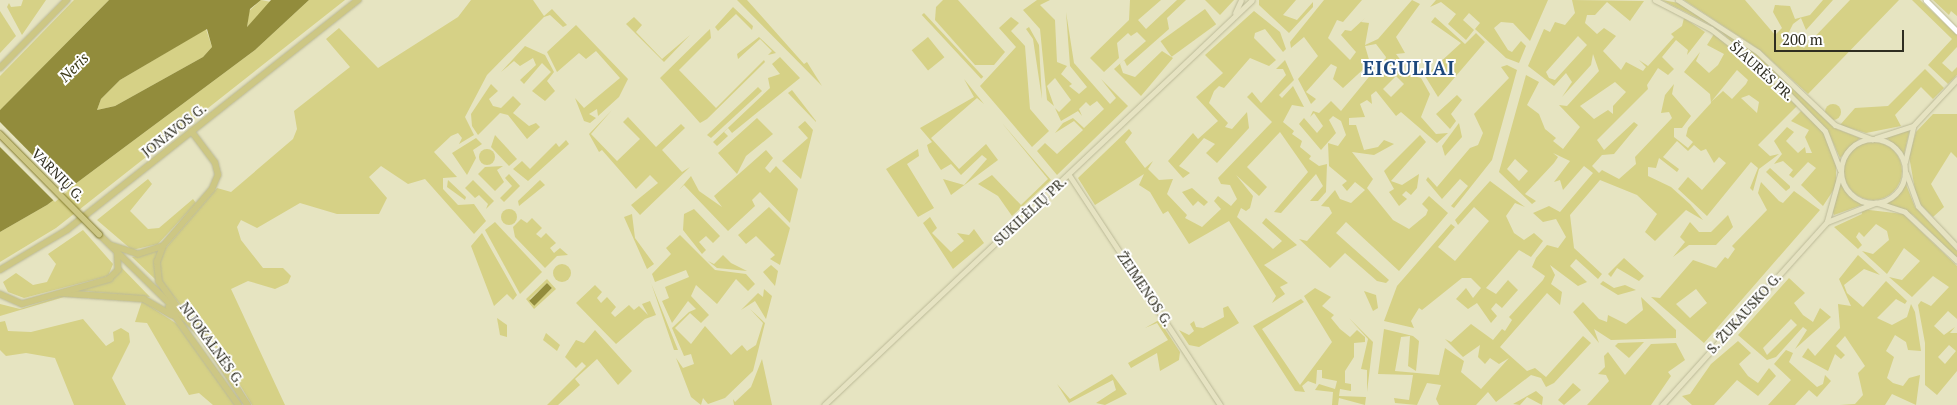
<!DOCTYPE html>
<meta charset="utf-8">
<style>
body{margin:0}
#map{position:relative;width:1957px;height:405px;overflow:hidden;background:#e6e4c1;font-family:"PT Serif",serif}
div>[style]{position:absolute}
.green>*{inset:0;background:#d6d186;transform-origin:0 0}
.round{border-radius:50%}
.water>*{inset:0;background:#928c3c;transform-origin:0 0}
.pier>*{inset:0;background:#e6e4c1}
.roads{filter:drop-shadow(0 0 1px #bbb997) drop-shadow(0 0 1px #bbb997)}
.tertiary>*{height:4.5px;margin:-2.25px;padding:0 2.25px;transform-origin:2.25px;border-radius:2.25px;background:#fff}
.secondary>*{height:5px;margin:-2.5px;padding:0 2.5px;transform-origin:2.5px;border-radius:2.5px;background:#e6e3c2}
.secondary>.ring{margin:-2.5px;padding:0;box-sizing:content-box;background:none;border:5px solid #e6e3c2;border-radius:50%}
.primary>*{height:5.5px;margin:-2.75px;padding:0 2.75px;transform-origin:2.75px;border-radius:2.75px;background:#cdc784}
.bridges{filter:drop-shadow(0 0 1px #80792c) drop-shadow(0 0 1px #80792c)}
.primary-bridge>*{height:5.5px;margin:-2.75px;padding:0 2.75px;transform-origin:2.75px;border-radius:2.75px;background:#cdc784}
span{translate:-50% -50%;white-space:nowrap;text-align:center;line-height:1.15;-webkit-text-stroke:4px #fff;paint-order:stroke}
.street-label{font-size:14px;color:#2f2e21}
.water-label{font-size:15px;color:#3c3a17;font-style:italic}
.district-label{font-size:19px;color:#1c477b;font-weight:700;letter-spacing:1px}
.scale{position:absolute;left:1774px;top:30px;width:130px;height:22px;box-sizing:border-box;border:2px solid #2f2e21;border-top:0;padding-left:6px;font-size:15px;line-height:18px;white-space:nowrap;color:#2f2e21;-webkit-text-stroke:4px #fff;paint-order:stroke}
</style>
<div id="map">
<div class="green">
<div style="clip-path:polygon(23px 0,46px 0,22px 35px,7px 7px,9px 3px,11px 7px,21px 6px)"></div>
<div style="clip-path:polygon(74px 0,109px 0,0 110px,0 76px)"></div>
<div style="clip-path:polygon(261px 0,271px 2px,247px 27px,249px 11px)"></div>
<div style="clip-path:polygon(309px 0,345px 0,56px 228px,0 262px,0 232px,47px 205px,255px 50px)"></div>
<div style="clip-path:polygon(471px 0,533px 0,544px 16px,552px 9px,567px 25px,563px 27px,550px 15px,544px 17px,487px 75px,465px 117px,474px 135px,459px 144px,462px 138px,458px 133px,451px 136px,434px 152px,457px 177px,443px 178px,443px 189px,458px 205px,474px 204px,486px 221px,474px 234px,425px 179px,408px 184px,381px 166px,369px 177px,387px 198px,379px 214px,337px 214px,300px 203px,257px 228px,241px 220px,237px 227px,241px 240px,263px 268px,283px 268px,291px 276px,288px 283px,275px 289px,248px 281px,231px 289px,285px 405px,252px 405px,222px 355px,160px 280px,158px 267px,164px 250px,217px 188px,231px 192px,293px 139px,297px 129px,294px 111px,350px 67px,326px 39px,339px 28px,378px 68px,458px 17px)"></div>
<div style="clip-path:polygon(737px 0,747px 0,804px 64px,807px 62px,822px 86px)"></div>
<div style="clip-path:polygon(943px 0,958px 0,1005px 52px,994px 65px,975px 65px,935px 20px,936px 7px)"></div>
<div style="clip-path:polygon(1037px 0,1050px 0,1040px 5px,1055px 20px,1057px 62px,1067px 66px,1061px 74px,1072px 84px,1069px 86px,1079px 94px,1087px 87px,1070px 66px,1066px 12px,1074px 63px,1110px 104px,1116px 98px,1101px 79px,1128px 106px,1057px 175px,1037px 151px,1045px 143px,1057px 154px,1083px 130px,1074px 121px,1055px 133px,1063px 123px,1073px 118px,1084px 128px,1104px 109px,1097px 101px,1090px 106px,1086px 102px,1079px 109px,1082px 116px,1078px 111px,1061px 121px,1055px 108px,1059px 112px,1071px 100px,1055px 78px,1047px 86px,1054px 106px,1047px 100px,1040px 29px,1023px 10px)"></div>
<div style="clip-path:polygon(1130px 0,1161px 0,1138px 20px,1146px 29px,1177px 0,1186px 0,1167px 18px,1169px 29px,1127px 66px,1124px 60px,1120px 64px,1123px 73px,1135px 77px,1162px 51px,1173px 58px,1141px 96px,1114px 69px,1146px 41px,1137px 32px,1131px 36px,1128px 33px,1117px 43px,1119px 58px,1104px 72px,1090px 58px,1129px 20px)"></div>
<div style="clip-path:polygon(1205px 0,1234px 0,1220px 15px)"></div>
<div style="clip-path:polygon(1259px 0,1296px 0,1283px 15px,1297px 20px,1313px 2px,1313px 7px,1289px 33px,1259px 5px)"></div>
<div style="clip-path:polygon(evenodd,1324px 0,1362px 0,1343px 22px,1337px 20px,1328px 38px,1350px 60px,1356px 52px,1341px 35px,1345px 30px,1351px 31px,1365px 18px,1361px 22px,1369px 23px,1365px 45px,1378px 39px,1412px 0,1420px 4px,1396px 37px,1405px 53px,1396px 54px,1405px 66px,1403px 73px,1421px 78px,1430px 94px,1421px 117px,1436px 134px,1448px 133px,1437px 143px,1401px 112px,1396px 116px,1376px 91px,1371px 95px,1372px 104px,1367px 100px,1360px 104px,1365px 117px,1349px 118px,1349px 125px,1356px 125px,1364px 150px,1378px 147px,1384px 140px,1394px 144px,1374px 155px,1352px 152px,1373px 179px,1367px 188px,1393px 220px,1409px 229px,1426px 215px,1428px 210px,1422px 204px,1429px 196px,1448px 213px,1399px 271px,1346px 222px,1336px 233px,1389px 280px,1386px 283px,1377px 281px,1345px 253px,1330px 268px,1299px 239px,1307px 241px,1332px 213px,1329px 207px,1321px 206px,1335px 190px,1340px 199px,1351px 203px,1365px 190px,1355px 182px,1347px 191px,1342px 185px,1347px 181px,1329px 166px,1328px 143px,1338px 146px,1346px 135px,1341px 121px,1333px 116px,1329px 120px,1336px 133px,1321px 150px,1299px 124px,1304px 118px,1317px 133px,1323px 126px,1314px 113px,1310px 117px,1313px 111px,1319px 113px,1331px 101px,1341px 111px,1373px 72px,1382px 69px,1386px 57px,1376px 44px,1365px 46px,1370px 63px,1343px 88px,1333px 79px,1337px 67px,1331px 64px,1306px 92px,1316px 99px,1311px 104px,1298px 79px,1318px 56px,1304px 37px,1291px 48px,1290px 42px,1324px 0,1396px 76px,1404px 84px,1391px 97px,1383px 89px,1396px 76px)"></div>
<div style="clip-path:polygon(1436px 0,1548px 0,1530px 41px,1513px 23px,1501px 22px,1494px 28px,1508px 50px,1512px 52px,1521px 41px,1526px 46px,1519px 63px,1506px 58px,1475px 29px,1480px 23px,1469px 13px,1463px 20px,1474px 30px,1466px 40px,1448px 24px,1456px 14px,1441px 2px,1430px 7px)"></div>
<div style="clip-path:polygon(evenodd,1572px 0,1644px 1px,1630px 21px,1607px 2px,1595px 15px,1587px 15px,1585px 23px,1597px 34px,1604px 28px,1616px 36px,1603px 51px,1621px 70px,1626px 62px,1643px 71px,1646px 67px,1639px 60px,1648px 66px,1674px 37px,1671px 34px,1682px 26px,1684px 18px,1705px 32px,1687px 55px,1688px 50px,1676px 40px,1662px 57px,1674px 69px,1668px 75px,1658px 68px,1647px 85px,1648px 89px,1597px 140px,1604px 150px,1634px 122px,1638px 125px,1614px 154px,1602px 155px,1592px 166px,1599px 173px,1602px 170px,1619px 179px,1636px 164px,1635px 157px,1672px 118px,1669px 112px,1661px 113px,1665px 95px,1674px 84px,1672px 94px,1691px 116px,1682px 128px,1674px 128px,1674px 137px,1688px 148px,1693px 142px,1686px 136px,1688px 128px,1711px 103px,1710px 94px,1684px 72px,1700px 52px,1696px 61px,1709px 73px,1718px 65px,1724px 54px,1707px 45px,1714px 34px,1797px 106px,1758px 145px,1770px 156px,1779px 154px,1759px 169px,1753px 191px,1750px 188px,1758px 168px,1751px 162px,1707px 216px,1678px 189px,1688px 177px,1702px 190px,1726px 163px,1719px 157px,1714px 163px,1706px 149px,1701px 151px,1694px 145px,1688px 151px,1677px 141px,1663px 157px,1679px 169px,1677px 172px,1659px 158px,1656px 168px,1648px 167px,1648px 176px,1671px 187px,1690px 204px,1703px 220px,1686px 210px,1655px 241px,1645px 232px,1657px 214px,1637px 195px,1600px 180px,1570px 215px,1574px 248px,1602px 274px,1598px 279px,1576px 259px,1570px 266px,1587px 282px,1578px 286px,1550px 265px,1555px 275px,1551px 284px,1562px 292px,1560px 305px,1547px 293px,1500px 347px,1527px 371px,1535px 368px,1546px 377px,1583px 336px,1591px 343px,1554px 383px,1546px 387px,1541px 378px,1531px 375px,1496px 402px,1488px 392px,1476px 405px,1439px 405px,1436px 399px,1441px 385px,1427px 383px,1417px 405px,1395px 403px,1394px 398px,1409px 400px,1413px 375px,1378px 374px,1384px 329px,1413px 336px,1419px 341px,1416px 371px,1408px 366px,1410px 336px,1401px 337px,1395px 371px,1439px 375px,1445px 348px,1464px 361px,1461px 372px,1481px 389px,1509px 358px,1499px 364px,1490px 358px,1485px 364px,1478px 357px,1480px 345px,1463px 357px,1445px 339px,1451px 342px,1471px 324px,1493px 340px,1502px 329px,1505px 331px,1512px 320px,1509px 317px,1543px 280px,1545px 276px,1532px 267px,1536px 258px,1547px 245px,1558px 248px,1566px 237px,1556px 219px,1543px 222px,1533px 213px,1549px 206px,1560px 212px,1593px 173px,1584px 166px,1563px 190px,1560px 180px,1554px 182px,1570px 161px,1553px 153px,1558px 157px,1554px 163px,1525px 194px,1536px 201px,1532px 204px,1499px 172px,1526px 75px,1539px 82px,1527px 105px,1539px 114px,1545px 129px,1556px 138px,1553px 141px,1563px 149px,1580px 127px,1559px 105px,1567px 106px,1599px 71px,1593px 54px,1591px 65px,1562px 97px,1572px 82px,1566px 73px,1554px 86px,1528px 66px,1544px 29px,1550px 32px,1555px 22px,1565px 25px,1575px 13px,1572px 0,1578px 36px,1587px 45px,1555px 80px,1549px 78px,1546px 72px,1578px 36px,1572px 0,1737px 70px,1748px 80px,1746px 84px,1732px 99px,1723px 91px,1711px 102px,1737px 70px,1572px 0,1615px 82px,1626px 92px,1613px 106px,1613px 114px,1608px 110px,1594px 119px,1580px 106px,1615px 82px,1572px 0,1749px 95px,1759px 102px,1757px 113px,1741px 98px,1749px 95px,1572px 0,1515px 159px,1528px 171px,1519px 181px,1507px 169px,1515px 159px)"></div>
<div style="clip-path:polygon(1662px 0,1679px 3px,1712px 24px,1707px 23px)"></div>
<div style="clip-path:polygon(1684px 0,1745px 0,1775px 35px,1782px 28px,1773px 12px,1775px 5px,1790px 6px,1795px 19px,1810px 15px,1823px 0,1833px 0,1806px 30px,1801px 18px,1793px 24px,1786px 38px,1804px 48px,1850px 0,1899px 0,1808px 94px,1760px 50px)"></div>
<div style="clip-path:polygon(1912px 0,1920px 0,1957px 35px,1957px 47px,1942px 63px,1952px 72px,1957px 67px,1957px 75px,1948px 84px,1928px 65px,1952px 39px)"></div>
<div style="clip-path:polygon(1933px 0,1957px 0,1957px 16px,1951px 11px,1949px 15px)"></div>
<div style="clip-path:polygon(733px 7px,753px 26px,752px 30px,736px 14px,718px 31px,715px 27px)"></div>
<div style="left:1205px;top:9px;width:19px;height:55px;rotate:54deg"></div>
<div style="clip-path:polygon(0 11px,16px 36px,0 53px)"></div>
<div style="clip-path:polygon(1254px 11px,1280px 32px,1286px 49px,1283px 52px,1265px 29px,1255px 33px,1254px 38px,1276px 60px,1269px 66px,1250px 58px,1224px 88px,1219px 86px,1214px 91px,1209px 103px,1228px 123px,1225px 127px,1232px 129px,1247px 112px,1249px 128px,1217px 163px,1206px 153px,1215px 144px,1204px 138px,1179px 166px,1190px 173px,1183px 178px,1168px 161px,1193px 133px,1198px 139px,1218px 121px,1196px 97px,1223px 73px,1205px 55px)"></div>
<div style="left:924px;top:13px;width:87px;height:3px;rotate:47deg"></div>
<div style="clip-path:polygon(634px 17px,642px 25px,636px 32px,662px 59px,690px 35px,664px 62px,626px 24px)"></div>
<div style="clip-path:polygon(1011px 17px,1019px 23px,1011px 31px,1025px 46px,1030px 109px,1049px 131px,1032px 147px,980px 86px,1016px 47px,999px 28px)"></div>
<div style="clip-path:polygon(1435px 17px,1465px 44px,1476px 33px,1485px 42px,1438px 97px,1425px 76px,1461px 43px,1431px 22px)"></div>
<div style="clip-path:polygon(576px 25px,628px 79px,619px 97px,598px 116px,597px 109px,589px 114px,596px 118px,590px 123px,584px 121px,575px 98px,584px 108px,620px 78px,596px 51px,586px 59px,579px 53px,557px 72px,547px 52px)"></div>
<div style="clip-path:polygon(1029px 27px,1039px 45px,1042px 99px,1033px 39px,1026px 29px)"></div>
<div style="clip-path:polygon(206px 29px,212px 47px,203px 57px,115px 106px,97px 110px,101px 99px,120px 80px)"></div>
<div style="clip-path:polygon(710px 29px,711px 38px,679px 70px,716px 108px,764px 60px,765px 62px,707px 119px,700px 123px,660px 78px)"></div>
<div style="clip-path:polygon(1718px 29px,1753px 51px,1834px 128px,1860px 138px,1840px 158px,1827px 129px)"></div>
<div style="clip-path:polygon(759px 37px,776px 53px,768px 55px,772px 51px,760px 39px,738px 59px,737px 54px)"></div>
<div style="left:928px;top:37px;width:26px;height:21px;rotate:51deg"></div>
<div style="clip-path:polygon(525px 46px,545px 55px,554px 72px,547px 81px,555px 91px,545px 101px,532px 91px,551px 72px,542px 63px,524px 84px,520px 80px,536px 65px,533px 58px,520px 66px,514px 61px,501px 72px)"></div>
<div style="clip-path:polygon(780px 57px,800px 78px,732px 133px,728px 128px,724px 132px,728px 136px,717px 146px,713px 142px,770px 88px,768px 78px,780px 74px,772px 64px)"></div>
<div style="clip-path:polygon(1285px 60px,1294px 80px,1279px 95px,1282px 98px,1293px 86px,1304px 107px,1292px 105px,1283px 122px,1294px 131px,1292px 134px,1302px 141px,1300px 147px,1311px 156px,1309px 159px,1319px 166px,1327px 164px,1326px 192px,1318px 201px,1310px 201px,1323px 186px,1316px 174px,1281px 213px,1274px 212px,1308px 172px,1280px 132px,1247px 167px,1267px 187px,1259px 196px,1236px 175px,1253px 196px,1250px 208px,1246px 211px,1241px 208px,1237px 217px,1273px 249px,1282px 241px,1262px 223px,1266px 218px,1297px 245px,1264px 265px,1288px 283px,1280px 287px,1285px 294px,1272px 303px,1276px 296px,1229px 221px,1189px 244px,1168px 211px,1163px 214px,1150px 192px,1139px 185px,1144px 174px,1095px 205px,1078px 178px,1129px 129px,1132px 133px,1125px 142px,1145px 168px,1153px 161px,1148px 169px,1159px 180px,1173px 179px,1167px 194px,1187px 215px,1185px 218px,1202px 227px,1221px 209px,1214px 201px,1218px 196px,1231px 206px,1237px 199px,1230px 185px,1221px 184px,1218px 178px,1272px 122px,1247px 97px,1252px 92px,1261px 103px,1286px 75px,1283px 69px,1276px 69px)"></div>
<div style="clip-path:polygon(1507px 65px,1517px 70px,1492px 160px,1454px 208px,1451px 206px,1468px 186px,1460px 179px,1442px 199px,1426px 180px,1428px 177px,1437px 187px,1470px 148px,1478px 145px,1483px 133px,1474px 114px,1509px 78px,1501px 67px)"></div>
<div style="clip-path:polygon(1925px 69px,1944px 88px,1933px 99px,1921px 87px,1895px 115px,1901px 126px,1866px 133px,1840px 125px,1855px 108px,1888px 106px)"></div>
<div style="clip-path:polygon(964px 79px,984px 104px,977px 98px,931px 138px,959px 169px,986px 144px,998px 160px,951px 195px,943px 179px,964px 185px,987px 159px,982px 155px,961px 175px,951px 164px,941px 170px,929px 152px,927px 145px,932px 142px,920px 128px,974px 97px)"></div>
<div style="clip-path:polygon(491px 84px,498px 91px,489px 99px,493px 106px,501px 108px,513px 96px,521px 104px,513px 113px,529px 126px,536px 123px,540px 127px,527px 139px,508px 115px,500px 113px,478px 135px,472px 126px,471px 114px)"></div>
<div style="clip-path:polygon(758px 87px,762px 91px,711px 138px,707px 135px)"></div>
<div style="clip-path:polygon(792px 90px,816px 121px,816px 122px,788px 93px)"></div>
<div style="clip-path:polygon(1457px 95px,1462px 100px,1451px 114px,1456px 121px,1450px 129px,1436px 114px)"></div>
<div class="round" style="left:1825px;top:104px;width:16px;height:16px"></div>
<div style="clip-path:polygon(612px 110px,591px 134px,617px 161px,640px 139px,623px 122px,628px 117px,656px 147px,681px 124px,685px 128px,662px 150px,682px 172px,690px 167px,640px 215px,631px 205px,658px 183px,650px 175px,636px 189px,602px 150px,599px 152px,589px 134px)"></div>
<div style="clip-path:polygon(1801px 111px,1826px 135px,1836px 165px,1836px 186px,1823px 206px,1801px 185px,1816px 168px,1808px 162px,1793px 178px,1789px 175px,1793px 170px,1783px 161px,1774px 164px,1782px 154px,1774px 141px,1787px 127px,1794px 132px,1786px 141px,1798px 153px,1805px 147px,1806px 153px,1812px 153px,1805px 137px,1809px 130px,1791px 121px)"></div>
<div style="clip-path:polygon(1933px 114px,1957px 114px,1957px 158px,1951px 152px,1931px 184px,1944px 207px,1933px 217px,1917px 201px,1909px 156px,1916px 132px)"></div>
<div style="clip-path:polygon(757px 118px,773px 134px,746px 156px,737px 174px,718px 153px)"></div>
<div style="clip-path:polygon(805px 121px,813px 130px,801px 179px,782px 161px,808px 138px,798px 127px)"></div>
<div style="clip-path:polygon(1002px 123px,1051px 180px,1012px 216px,998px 196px,978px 184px,992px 175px,1021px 205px,1048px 179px)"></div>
<div style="clip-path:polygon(1459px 123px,1462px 137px,1445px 156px,1442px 146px)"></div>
<div style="clip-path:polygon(1910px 129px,1904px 154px,1886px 137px)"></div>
<div style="clip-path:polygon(495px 135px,517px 159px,509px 166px,491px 147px)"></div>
<div style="clip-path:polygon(1420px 135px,1426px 142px,1391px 181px,1402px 185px,1419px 174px,1417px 188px,1411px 195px,1406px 191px,1402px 195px,1407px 199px,1399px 206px,1389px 192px,1394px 189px,1384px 171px)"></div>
<div style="clip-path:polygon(476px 138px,482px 144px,473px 150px,476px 158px,467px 175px,452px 153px)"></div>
<div style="clip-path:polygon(566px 140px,569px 144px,528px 181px,513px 169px,522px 161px,530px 169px,556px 143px,559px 147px)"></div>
<div class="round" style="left:1844px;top:142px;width:58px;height:58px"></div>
<div style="clip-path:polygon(918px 149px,919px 156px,907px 164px,934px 208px,918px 217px,886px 169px)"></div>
<div class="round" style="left:479px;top:149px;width:16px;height:16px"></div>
<div style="clip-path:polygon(766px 150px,773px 158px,765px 168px,770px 173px,776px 166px,798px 189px,790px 223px,760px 192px,752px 200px,755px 206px,728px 231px,684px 185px,679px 190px,691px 176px,699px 191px,722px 207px,714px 196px)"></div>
<div style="clip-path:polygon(503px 166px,497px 170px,504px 182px,495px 191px,478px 174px,485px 167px)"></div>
<div style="clip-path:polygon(1770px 168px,1790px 186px,1790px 188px,1786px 191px,1766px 172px)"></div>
<div style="clip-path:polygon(509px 174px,520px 186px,504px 202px,500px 198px,512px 186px,505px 178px)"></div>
<div style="clip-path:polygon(148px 179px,152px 184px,130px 211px,148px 229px,159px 228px,193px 199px,196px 203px,158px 244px,132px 250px,97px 220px)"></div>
<div style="clip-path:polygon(448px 180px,466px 197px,465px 200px,447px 187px)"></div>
<div style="clip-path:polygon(473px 180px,494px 201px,486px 209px,488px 204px,479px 195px,475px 198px,465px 188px)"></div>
<div style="clip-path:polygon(540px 180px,545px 185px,519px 206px,518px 201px)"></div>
<div style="clip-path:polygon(1490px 181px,1525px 207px,1515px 203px,1506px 216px,1514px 233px,1524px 240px,1534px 233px,1543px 241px,1531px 257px,1519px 250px,1486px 288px,1496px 294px,1508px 280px,1518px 290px,1502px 308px,1496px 303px,1491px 309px,1497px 316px,1491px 323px,1477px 303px,1468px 309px,1456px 299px,1466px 288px,1473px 298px,1481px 288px,1471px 278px,1462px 278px,1422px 310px,1419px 308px,1411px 321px,1414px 328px,1384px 321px,1397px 286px,1451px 224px,1455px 227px,1438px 247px,1455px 261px,1489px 221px,1474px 207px,1458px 225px,1455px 220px)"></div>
<div style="clip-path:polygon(evenodd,1761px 182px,1779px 201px,1783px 203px,1794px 191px,1820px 210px,1704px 343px,1651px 297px,1660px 298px,1693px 260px,1716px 268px,1725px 257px,1728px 259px,1735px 249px,1732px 246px,1767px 210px,1758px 193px,1761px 182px,1696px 289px,1707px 303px,1690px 318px,1676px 304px,1696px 289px)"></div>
<div style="clip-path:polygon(1839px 182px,1862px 205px,1834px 215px,1832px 211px)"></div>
<div style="clip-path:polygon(1905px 182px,1915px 207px,1957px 251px,1957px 258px,1913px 215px,1885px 204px)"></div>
<div style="clip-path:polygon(1192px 188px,1208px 202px,1204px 206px,1198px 201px,1193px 206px,1182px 192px)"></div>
<div style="clip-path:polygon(769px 207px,790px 228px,780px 265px,770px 259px,775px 255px,756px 236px,746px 244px,738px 235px)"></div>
<div class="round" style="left:501px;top:209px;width:16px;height:16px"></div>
<div style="clip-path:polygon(694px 209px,720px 236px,713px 243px,706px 236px,699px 242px,706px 250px,702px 254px,683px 230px,684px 214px)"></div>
<div style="clip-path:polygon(evenodd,1861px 209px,1903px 214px,1957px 266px,1957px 319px,1948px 311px,1934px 326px,1944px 335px,1955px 327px,1950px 333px,1957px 333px,1957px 371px,1937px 395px,1925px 385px,1925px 343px,1918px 305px,1921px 301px,1931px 306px,1949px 287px,1933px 276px,1912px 297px,1889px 277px,1902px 280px,1920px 261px,1904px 248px,1887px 274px,1862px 251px,1873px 254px,1889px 240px,1887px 231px,1876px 224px,1864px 237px,1859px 232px,1856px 237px,1862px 245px,1858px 249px,1834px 227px,1862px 214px,1861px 209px,1949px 345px,1956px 351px,1945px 364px,1938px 357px,1949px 345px)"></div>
<div style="clip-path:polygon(632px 214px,635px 238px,654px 264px,647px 269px,624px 217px)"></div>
<div style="clip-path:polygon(1728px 215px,1733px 227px,1716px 245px,1689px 245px,1673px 257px,1685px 242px,1680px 237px,1690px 222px,1699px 232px,1711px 232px)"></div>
<div style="clip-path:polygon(930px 217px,937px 228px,932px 233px,951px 252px,964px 241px,957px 233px,969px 235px,974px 229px,984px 243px,953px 269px,923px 223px)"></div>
<div style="clip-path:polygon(532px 218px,542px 228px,536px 234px,541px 238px,546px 233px,556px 243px,550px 248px,554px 253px,560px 248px,568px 255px,557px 256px,545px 268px,515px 237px,513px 227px,521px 219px,527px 223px)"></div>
<div style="clip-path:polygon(495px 222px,542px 272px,520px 294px,485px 230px)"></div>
<div style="clip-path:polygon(83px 230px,113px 264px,108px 276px,24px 298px,8px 292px,3px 282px,16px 273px,33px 285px,47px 282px,56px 264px,48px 254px)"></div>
<div style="clip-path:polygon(482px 233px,517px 295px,513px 300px,507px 294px,494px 306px,471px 246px)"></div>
<div style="clip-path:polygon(680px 235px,715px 270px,746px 274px,755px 284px,748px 291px,736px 279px,717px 304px,696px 285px,691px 296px,709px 315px,701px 323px,690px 313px,675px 328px,691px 344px,705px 326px,731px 355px,742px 345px,747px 351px,756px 345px,763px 323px,750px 309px,765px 323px,753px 371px,725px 398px,708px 404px,703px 398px,701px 405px,691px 397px,676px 358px,683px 368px,694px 364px,691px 354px,684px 356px,672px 328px,689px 312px,696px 309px,688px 301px,672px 323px,662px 301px,669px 298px,665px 287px,689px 277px,686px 270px,655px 282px,652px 274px,671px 254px,666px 248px)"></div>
<div style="clip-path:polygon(159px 250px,155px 262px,156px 280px,132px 257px)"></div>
<div style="clip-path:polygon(723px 255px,731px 263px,747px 271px,717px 268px,708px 261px,714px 264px)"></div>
<div style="clip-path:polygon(1858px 255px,1880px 275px,1864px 269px,1844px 285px,1847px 293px,1863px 307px,1886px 281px,1907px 301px,1905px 304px,1896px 299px,1877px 318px,1892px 325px,1907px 317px,1911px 304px,1915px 312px,1921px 351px,1908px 350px,1906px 342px,1895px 335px,1886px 351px,1894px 357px,1887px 378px,1893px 383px,1903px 386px,1909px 378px,1920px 375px,1916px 405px,1892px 394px,1885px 405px,1840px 405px,1855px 404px,1863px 395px,1858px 373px,1865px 366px,1845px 336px,1836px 346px,1845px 355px,1841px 359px,1835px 354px,1828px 371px,1802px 357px,1808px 348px,1815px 356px,1840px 328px,1838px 304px,1851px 306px,1839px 279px)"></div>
<div style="clip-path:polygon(1624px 258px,1644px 276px,1639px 281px,1617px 268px,1611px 277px,1608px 274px)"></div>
<div class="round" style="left:553px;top:264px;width:18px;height:18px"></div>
<div style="clip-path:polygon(771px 265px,778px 271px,775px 286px,763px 272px)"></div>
<div style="clip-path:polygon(121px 267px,150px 297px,74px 290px,109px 282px)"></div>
<div style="clip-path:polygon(649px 277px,651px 283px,678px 350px,674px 350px)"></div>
<div style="clip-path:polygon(evenodd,1789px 278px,1805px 293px,1794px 303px,1803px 315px,1813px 322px,1820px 308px,1831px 317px,1795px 349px,1807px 330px,1803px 327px,1776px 357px,1767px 360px,1738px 335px,1789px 278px,1791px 319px,1797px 325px,1767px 355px,1763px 348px,1791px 319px)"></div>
<div style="clip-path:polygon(evenodd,547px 279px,556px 289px,534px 309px,526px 299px,547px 279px,547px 283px,552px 288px,534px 305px,530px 299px,547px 283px)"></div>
<div style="clip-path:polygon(1603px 281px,1614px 288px,1625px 285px,1636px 290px,1618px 295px,1600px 284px)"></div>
<div style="clip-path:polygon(595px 285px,602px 292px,597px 298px,601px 303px,607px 297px,616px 307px,611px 313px,615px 317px,629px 305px,634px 310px,639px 306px,648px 315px,642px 304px,650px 301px,656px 315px,645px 319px,616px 344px,576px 303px)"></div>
<div style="clip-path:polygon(1315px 288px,1331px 297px,1322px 306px,1334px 315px,1331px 318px,1340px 329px,1350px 337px,1357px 330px,1365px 337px,1365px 342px,1354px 343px,1354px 357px,1345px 371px,1345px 383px,1351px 384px,1351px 391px,1340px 389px,1339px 396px,1366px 397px,1365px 405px,1339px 398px,1338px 405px,1332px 405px,1333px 392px,1315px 390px,1319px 384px,1335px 389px,1337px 381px,1322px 378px,1322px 370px,1317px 370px,1316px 384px,1308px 381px,1302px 386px,1305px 392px,1295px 391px,1253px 326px,1301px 299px,1304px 302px,1262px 329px,1300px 385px,1332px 342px,1304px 296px)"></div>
<div style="clip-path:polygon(764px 289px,772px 296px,766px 319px,755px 301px,741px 310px,758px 293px,763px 297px)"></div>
<div style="clip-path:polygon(1364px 291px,1376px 295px,1378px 308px,1373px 311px)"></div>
<div style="clip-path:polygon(61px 296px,116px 299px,64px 297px,0 316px,0 304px,20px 309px)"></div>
<div style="clip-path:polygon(1641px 297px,1676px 330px,1676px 338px,1611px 340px,1594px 329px,1599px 343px,1573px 312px,1583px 302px,1599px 319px,1607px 322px,1608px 315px,1626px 324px,1643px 310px)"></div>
<div style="clip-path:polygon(142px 301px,177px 324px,235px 405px,213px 405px,199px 393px,189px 395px,147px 323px,135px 322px)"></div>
<div style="clip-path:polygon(1228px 306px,1239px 323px,1199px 347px,1189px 345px,1179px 330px,1189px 335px,1194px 331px,1190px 324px,1194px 321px,1196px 327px,1203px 328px,1224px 317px,1223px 308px)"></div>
<div style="clip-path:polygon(497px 318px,507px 325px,507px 337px,500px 335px)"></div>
<div style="clip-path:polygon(1349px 318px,1373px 342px,1367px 392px,1367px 370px,1361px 369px,1368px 339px)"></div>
<div style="clip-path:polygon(83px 319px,106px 346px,114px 341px,113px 332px,121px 328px,129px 333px,130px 342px,112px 378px,126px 405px,74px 405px,55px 358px,26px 353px,6px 356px,0 350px,0 322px,5px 321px,8px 331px,31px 332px)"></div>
<div style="clip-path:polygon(1159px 320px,1180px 352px,1179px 360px,1160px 371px,1157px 353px,1131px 368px,1128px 363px,1168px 340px,1157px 323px,1145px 328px)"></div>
<div style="clip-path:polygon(595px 330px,632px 371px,618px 385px,597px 359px,575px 379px,580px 385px,558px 405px,547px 405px,586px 366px,582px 362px,576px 368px,565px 357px,576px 340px,584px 343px)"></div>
<div style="clip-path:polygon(546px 333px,560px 345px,557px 351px,543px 340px)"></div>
<div style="clip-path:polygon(1738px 341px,1751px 353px,1739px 364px,1748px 376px,1758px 383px,1769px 368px,1776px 376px,1758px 396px,1737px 380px,1714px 405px,1692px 405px,1682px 396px,1690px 394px,1711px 364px)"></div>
<div style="clip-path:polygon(1644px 342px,1629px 358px,1615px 346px,1618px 343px)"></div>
<div style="clip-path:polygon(1676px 343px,1685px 360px,1668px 372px,1671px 376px,1651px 405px,1587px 405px,1609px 381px,1606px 375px,1598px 374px,1605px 367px,1604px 356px,1608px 352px,1625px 375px,1651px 344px)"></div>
<div style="clip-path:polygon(1786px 350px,1793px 353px,1789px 362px,1817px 387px,1823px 384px,1825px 375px,1831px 381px,1817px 397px,1809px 390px,1795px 405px,1768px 405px,1791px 380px,1774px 364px)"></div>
<div style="clip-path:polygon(762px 359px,772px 405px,734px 405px,733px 399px,735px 402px,751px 387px)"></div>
<div style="clip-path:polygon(1112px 374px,1127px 394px,1105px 405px,1096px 403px,1116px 390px,1113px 380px,1069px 403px,1057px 384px,1070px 399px)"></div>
<div style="clip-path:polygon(1573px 383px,1581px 390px,1564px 405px,1558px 400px)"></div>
<div style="clip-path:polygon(1536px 391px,1543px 397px,1542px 405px,1527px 397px,1520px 405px,1513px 404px)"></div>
</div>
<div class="water">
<div style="clip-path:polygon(evenodd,109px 0,261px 0,250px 9px,247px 27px,271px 0,309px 0,255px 50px,47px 205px,0 232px,0 110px,109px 0,207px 29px,212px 47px,203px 57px,115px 106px,97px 110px,101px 99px,120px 80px,207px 29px)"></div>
<div style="left:547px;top:283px;width:7px;height:25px;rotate:45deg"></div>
</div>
<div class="pier">
<div style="clip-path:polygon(0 122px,68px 191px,55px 202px,0 147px)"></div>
</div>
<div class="roads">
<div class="tertiary">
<div style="left:1926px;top:0;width:44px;rotate:45deg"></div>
</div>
<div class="secondary">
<div style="left:1655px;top:0;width:63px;rotate:27.4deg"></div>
<div style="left:1711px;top:29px;width:75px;rotate:37.9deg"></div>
<div style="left:1770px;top:75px;width:78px;rotate:45.5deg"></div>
<div style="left:1825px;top:131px;width:42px;rotate:69deg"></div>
<div style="left:1678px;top:0;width:95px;rotate:33deg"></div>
<div style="left:1758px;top:52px;width:106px;rotate:43.5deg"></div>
<div style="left:1835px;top:125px;width:40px;rotate:21deg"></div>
<div style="left:1235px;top:13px;width:14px;rotate:-65deg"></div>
<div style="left:1876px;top:138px;width:39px;rotate:-18deg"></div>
<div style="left:1913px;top:126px;width:64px;rotate:-46.9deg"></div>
<div class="ring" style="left:1841px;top:139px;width:59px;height:59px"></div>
<div style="left:1905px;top:162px;width:37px;rotate:-77deg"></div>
<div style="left:1906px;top:173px;width:35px;rotate:70deg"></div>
<div style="left:1918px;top:206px;width:57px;rotate:46.4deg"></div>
<div style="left:1069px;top:175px;width:275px;rotate:56.7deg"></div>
<div style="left:1878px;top:203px;width:28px;rotate:18deg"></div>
<div style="left:1905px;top:212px;width:71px;rotate:43.3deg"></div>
<div style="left:1827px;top:221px;width:49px;rotate:-74.5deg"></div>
<div style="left:824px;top:405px;width:589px;rotate:-43.42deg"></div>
<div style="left:1662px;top:405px;width:246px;rotate:-48deg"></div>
<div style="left:1827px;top:222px;width:52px;rotate:-21.6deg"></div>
</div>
<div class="primary">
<div style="left:0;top:68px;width:95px;rotate:-45.4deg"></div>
<div style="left:99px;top:234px;width:144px;rotate:44.4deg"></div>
<div style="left:202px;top:335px;width:84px;rotate:56.7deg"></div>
<div style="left:111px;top:245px;width:28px;rotate:18deg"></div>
<div style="left:138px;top:254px;width:26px;rotate:-18deg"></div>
<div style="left:0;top:270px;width:78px;rotate:-30.8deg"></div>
<div style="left:67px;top:230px;width:371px;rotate:-38.3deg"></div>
<div style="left:61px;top:293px;width:83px;rotate:4.1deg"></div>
<div style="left:144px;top:299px;width:32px;rotate:30deg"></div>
<div style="left:0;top:294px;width:24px;rotate:24deg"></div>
<div style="left:22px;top:304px;width:91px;rotate:-16deg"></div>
<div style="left:109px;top:279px;width:13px;rotate:-45deg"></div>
<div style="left:118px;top:270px;width:17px;rotate:-93deg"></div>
<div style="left:169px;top:307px;width:120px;rotate:54.5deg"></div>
<div style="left:180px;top:311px;width:36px;rotate:-126deg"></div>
<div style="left:159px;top:282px;width:20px;rotate:-96deg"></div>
<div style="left:157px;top:262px;width:17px;rotate:-69deg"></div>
<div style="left:163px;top:246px;width:75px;rotate:-49.3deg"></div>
<div style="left:212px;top:189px;width:15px;rotate:-67deg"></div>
<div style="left:218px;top:175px;width:12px;rotate:-104deg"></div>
<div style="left:215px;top:163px;width:39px;rotate:-127deg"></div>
</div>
</div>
<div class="bridges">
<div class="primary-bridge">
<div style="left:0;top:134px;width:141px;rotate:45.3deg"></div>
</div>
</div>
<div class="street-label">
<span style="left:1762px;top:71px;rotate:42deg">ŠIAURĖS PR.</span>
<span style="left:174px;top:130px;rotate:-38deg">JONAVOS G.</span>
<span style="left:58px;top:175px;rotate:45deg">VARNIŲ G.</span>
<span style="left:1030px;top:211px;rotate:-43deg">SUKILĖLIŲ PR.</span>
<span style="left:1145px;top:289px;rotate:56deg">ŽEIMENOS G.</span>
<span style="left:1744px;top:313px;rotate:-48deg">S. ŽUKAUSKO G.</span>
<span style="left:212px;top:344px;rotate:54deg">NUOKALNĖS G.</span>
</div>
<div class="water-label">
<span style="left:74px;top:67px;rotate:-45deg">Neris</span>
</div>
<div class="district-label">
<span style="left:1409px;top:68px">EIGULIAI</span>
</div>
<div class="scale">200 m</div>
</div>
